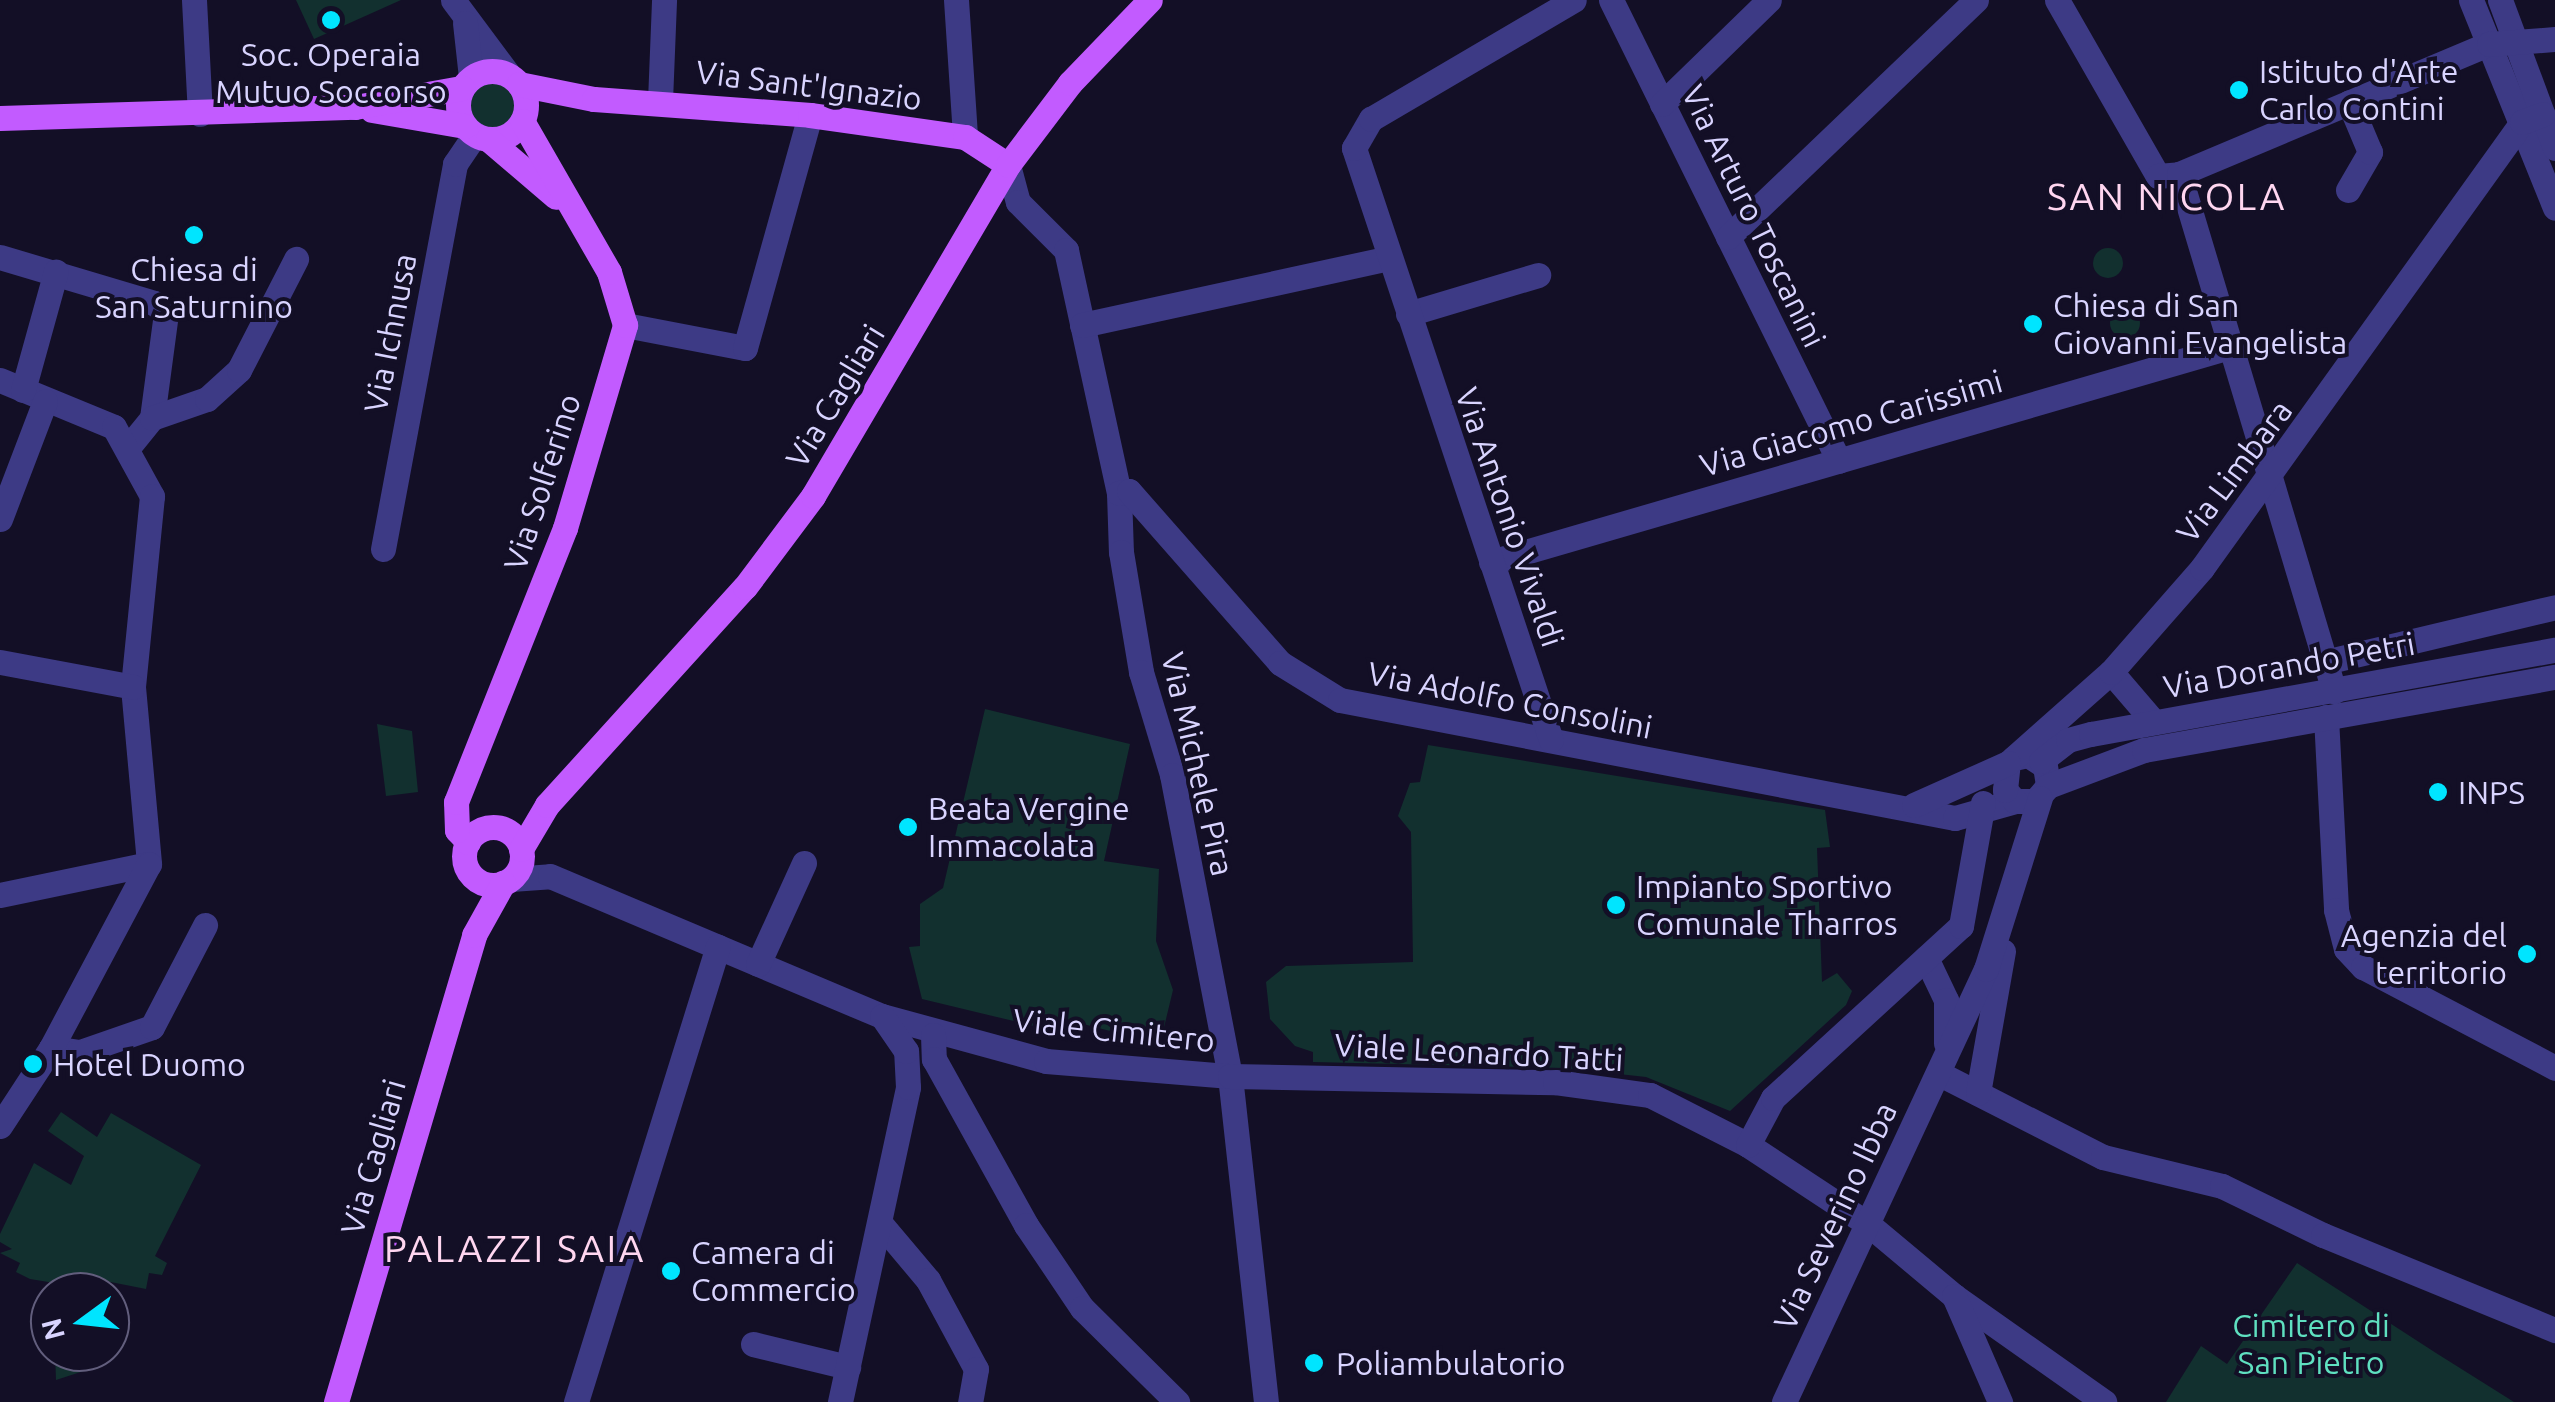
<!DOCTYPE html>
<style>
body{margin:0}
#map{position:relative;width:2555px;height:1402px;overflow:hidden;background:#130f26;font-family:Ubuntu,sans-serif}
div>[style]{position:absolute}
.green>*{inset:0;background:#12302f}
.round{border-radius:50%}
.minor>*{height:25px;margin:-12.5px;padding:0 12.5px;transform-origin:12.5px;border-radius:12.5px;background:#3d3a85}
.major>*{height:25px;margin:-12.5px;padding:0 12.5px;transform-origin:12.5px;border-radius:12.5px;background:#c25bff}
.major>.ring{margin:-12.5px;padding:0;box-sizing:content-box;background:none;border:25px solid #c25bff;border-radius:50%}
.dots>*{width:28px;height:28px;translate:-50% -50%;box-sizing:border-box;border:5px solid #130f26;border-radius:50%}
span{translate:-50% -50%;white-space:nowrap;text-align:center;line-height:1.15;-webkit-text-stroke:8px #130f26;paint-order:stroke}
.poi-label{font-size:32px;color:#d9d4ff}
.left{translate:0 -50%;text-align:left}
.right{translate:-100% -50%;text-align:right}
.street-label{font-size:32px;color:#d9d4ff}
.park-label{font-size:32px;color:#5fe0c0}
.quarter-label{font-size:38px;color:#ffd6f0;letter-spacing:2.5px}
.north{position:absolute;left:30px;top:1272px;width:100px;height:100px;box-sizing:border-box;background:#130f26;border:2px solid #625e7d;border-radius:50%;rotate:255deg;font-size:28px;font-weight:700;line-height:40px;text-align:center;color:#d9d4ff}
.north::after{content:'';display:block;margin:auto;width:35px;height:45px;background:#00e5ff;clip-path:polygon(50% 0,100% 100%,50% 72%,0 100%)}
</style>
<div id="map">
<div class="green">
<div style="clip-path:polygon(296px 0,401px 0,314px 39px)"></div>
<div class="round" style="left:465px;top:78px;width:54px;height:54px"></div>
<div class="round" style="left:2093px;top:248px;width:30px;height:30px"></div>
<div class="round" style="left:2110px;top:308px;width:30px;height:30px"></div>
<div style="clip-path:polygon(985px 709px,1130px 744px,1104px 861px,1159px 869px,1156px 941px,1173px 990px,1160px 1044px,1064px 1019px,1059px 1032px,922px 999px,909px 947px,920px 946px,920px 904px,943px 888px)"></div>
<div style="clip-path:polygon(377px 724px,412px 731px,418px 792px,386px 796px)"></div>
<div style="clip-path:polygon(1428px 745px,1825px 810px,1830px 847px,1817px 848px,1822px 982px,1837px 973px,1852px 991px,1846px 1005px,1730px 1111px,1646px 1077px,1564px 1068px,1313px 1062px,1313px 1052px,1295px 1046px,1270px 1019px,1266px 982px,1286px 966px,1413px 962px,1411px 832px,1398px 816px,1410px 783px,1420px 782px)"></div>
<div style="clip-path:polygon(61px 1112px,97px 1137px,111px 1113px,201px 1165px,155px 1256px,167px 1263px,162px 1275px,149px 1273px,146px 1289px,70px 1274px,67px 1285px,30px 1279px,16px 1272px,20px 1263px,0 1253px,12px 1249px,0 1242px,0 1234px,34px 1163px,71px 1185px,84px 1156px,48px 1131px)"></div>
<div style="clip-path:polygon(2297px 1263px,2436px 1353px,2514px 1402px,2166px 1402px,2201px 1346px,2227px 1364px)"></div>
<div style="clip-path:polygon(55px 1352px,100px 1352px,93px 1368px,56px 1380px)"></div>
</div>
<div class="minor">
<div style="left:194px;top:0;width:114px;rotate:87deg"></div>
<div style="left:453px;top:0;width:94px;rotate:53.3deg"></div>
<div style="left:956px;top:0;width:137px;rotate:86.2deg"></div>
<div style="left:1611px;top:0;width:514px;rotate:63.68deg"></div>
<div style="left:2057px;top:0;width:203px;rotate:60.2deg"></div>
<div style="left:2158px;top:176px;width:21px;rotate:-5deg"></div>
<div style="left:2179px;top:174px;width:540px;rotate:73.31deg"></div>
<div style="left:2471px;top:0;width:224px;rotate:68deg"></div>
<div style="left:2500px;top:0;width:158px;rotate:69.6deg"></div>
<div style="left:465px;top:23px;width:54px;rotate:83.7deg"></div>
<div style="left:660px;top:101px;width:101px;rotate:-87.7deg"></div>
<div style="left:1662px;top:104px;width:149px;rotate:-44.2deg"></div>
<div style="left:1008px;top:165px;width:38px;rotate:75deg"></div>
<div style="left:1018px;top:202px;width:68px;rotate:45deg"></div>
<div style="left:1066px;top:250px;width:249px;rotate:77.7deg"></div>
<div style="left:1119px;top:493px;width:59px;rotate:88.1deg"></div>
<div style="left:1121px;top:552px;width:122px;rotate:80.5deg"></div>
<div style="left:1141px;top:672px;width:108px;rotate:73.2deg"></div>
<div style="left:1172px;top:775px;width:307px;rotate:79.1deg"></div>
<div style="left:1230px;top:1076px;width:328px;rotate:83.7deg"></div>
<div style="left:2179px;top:174px;width:336px;rotate:-22.8deg"></div>
<div style="left:2489px;top:44px;width:66px;rotate:-4.3deg"></div>
<div style="left:2348px;top:190px;width:44px;rotate:-59.9deg"></div>
<div style="left:2370px;top:152px;width:54px;rotate:-112.8deg"></div>
<div style="left:1728px;top:237px;width:343px;rotate:-43.7deg"></div>
<div style="left:0;top:257px;width:161px;rotate:16.6deg"></div>
<div style="left:154px;top:303px;width:16px;rotate:40deg"></div>
<div style="left:166px;top:313px;width:106px;rotate:97.6deg"></div>
<div style="left:152px;top:418px;width:36px;rotate:129deg"></div>
<div style="left:1408px;top:314px;width:136px;rotate:-16.7deg"></div>
<div style="left:625px;top:325px;width:122px;rotate:10.9deg"></div>
<div style="left:745px;top:348px;width:242px;rotate:-74.4deg"></div>
<div style="left:1082px;top:325px;width:314px;rotate:-12.3deg"></div>
<div style="left:0;top:380px;width:123px;rotate:22.4deg"></div>
<div style="left:114px;top:427px;width:79px;rotate:61.2deg"></div>
<div style="left:152px;top:496px;width:192px;rotate:95.7deg"></div>
<div style="left:133px;top:687px;width:178px;rotate:84.8deg"></div>
<div style="left:23px;top:390px;width:123px;rotate:-74.5deg"></div>
<div style="left:152px;top:418px;width:58px;rotate:-19.1deg"></div>
<div style="left:207px;top:399px;width:43px;rotate:-42.2deg"></div>
<div style="left:239px;top:370px;width:125px;rotate:-62.8deg"></div>
<div style="left:1119px;top:493px;width:10px;rotate:-11deg"></div>
<div style="left:1129px;top:491px;width:229px;rotate:48.7deg"></div>
<div style="left:1280px;top:663px;width:70px;rotate:31.7deg"></div>
<div style="left:1340px;top:700px;width:626px;rotate:10.86deg"></div>
<div style="left:1955px;top:818px;width:62px;rotate:-15.8deg"></div>
<div style="left:0;top:519px;width:126px;rotate:-69.1deg"></div>
<div style="left:383px;top:549px;width:392px;rotate:-79.4deg"></div>
<div style="left:455px;top:164px;width:36px;rotate:-56deg"></div>
<div style="left:1491px;top:562px;width:769px;rotate:-16.24deg"></div>
<div style="left:0;top:662px;width:135px;rotate:10.6deg"></div>
<div style="left:2325px;top:662px;width:236px;rotate:-13.4deg"></div>
<div style="left:2111px;top:672px;width:66px;rotate:49.3deg"></div>
<div style="left:2326px;top:717px;width:193px;rotate:87deg"></div>
<div style="left:2336px;top:910px;width:40px;rotate:75.6deg"></div>
<div style="left:2346px;top:949px;width:25px;rotate:47deg"></div>
<div style="left:2363px;top:967px;width:217px;rotate:27.7deg"></div>
<div style="left:1551px;top:740px;width:624px;rotate:-108.41deg"></div>
<div style="left:1354px;top:148px;width:34px;rotate:-60deg"></div>
<div style="left:1371px;top:119px;width:235px;rotate:-30.4deg"></div>
<div style="left:2014px;top:758px;width:14px;rotate:-12deg"></div>
<div style="left:2028px;top:755px;width:20px;rotate:33deg"></div>
<div style="left:2045px;top:766px;width:20px;rotate:81deg"></div>
<div style="left:2048px;top:786px;width:20px;rotate:131deg"></div>
<div style="left:2035px;top:801px;width:20px;rotate:180deg"></div>
<div style="left:2015px;top:801px;width:15px;rotate:-132deg"></div>
<div style="left:2005px;top:790px;width:27px;rotate:-84deg"></div>
<div style="left:2008px;top:763px;width:137px;rotate:-41.5deg"></div>
<div style="left:2111px;top:672px;width:138px;rotate:-48.8deg"></div>
<div style="left:2202px;top:568px;width:549px;rotate:-54.34deg"></div>
<div style="left:2522px;top:122px;width:22px;rotate:-21deg"></div>
<div style="left:2041px;top:761px;width:34px;rotate:-38deg"></div>
<div style="left:2068px;top:740px;width:24px;rotate:-15deg"></div>
<div style="left:2091px;top:734px;width:472px;rotate:-10.3deg"></div>
<div style="left:2048px;top:786px;width:103px;rotate:-20.6deg"></div>
<div style="left:2144px;top:750px;width:417px;rotate:-10.1deg"></div>
<div style="left:1914px;top:805px;width:103px;rotate:-24.1deg"></div>
<div style="left:511px;top:879px;width:39px;rotate:-4deg"></div>
<div style="left:550px;top:876px;width:360px;rotate:22.9deg"></div>
<div style="left:882px;top:1016px;width:170px;rotate:15.3deg"></div>
<div style="left:1046px;top:1061px;width:185px;rotate:4.7deg"></div>
<div style="left:1230px;top:1076px;width:325px;rotate:1.1deg"></div>
<div style="left:1555px;top:1082px;width:96px;rotate:7.8deg"></div>
<div style="left:1650px;top:1095px;width:110px;rotate:27deg"></div>
<div style="left:1748px;top:1145px;width:144px;rotate:33.4deg"></div>
<div style="left:1868px;top:1224px;width:112px;rotate:39.9deg"></div>
<div style="left:1954px;top:1296px;width:184px;rotate:35.2deg"></div>
<div style="left:0;top:895px;width:152px;rotate:-11.8deg"></div>
<div style="left:1926px;top:958px;width:47px;rotate:64.5deg"></div>
<div style="left:1946px;top:1000px;width:43px;rotate:90deg"></div>
<div style="left:758px;top:964px;width:111px;rotate:-65.5deg"></div>
<div style="left:933px;top:1035px;width:24px;rotate:88deg"></div>
<div style="left:934px;top:1059px;width:190px;rotate:61deg"></div>
<div style="left:1026px;top:1225px;width:100px;rotate:56deg"></div>
<div style="left:1082px;top:1308px;width:134px;rotate:44.7deg"></div>
<div style="left:51px;top:1048px;width:29px;rotate:8deg"></div>
<div style="left:80px;top:1052px;width:76px;rotate:-19.1deg"></div>
<div style="left:152px;top:1027px;width:115px;rotate:-62.5deg"></div>
<div style="left:1938px;top:1073px;width:185px;rotate:27deg"></div>
<div style="left:2103px;top:1157px;width:122px;rotate:13.7deg"></div>
<div style="left:2222px;top:1186px;width:112px;rotate:25.9deg"></div>
<div style="left:2323px;top:1235px;width:251px;rotate:22.3deg"></div>
<div style="left:1978px;top:1093px;width:144px;rotate:-80deg"></div>
<div style="left:0;top:1126px;width:93px;rotate:-56.8deg"></div>
<div style="left:51px;top:1048px;width:208px;rotate:-62deg"></div>
<div style="left:1748px;top:1145px;width:53px;rotate:-62deg"></div>
<div style="left:1773px;top:1098px;width:255px;rotate:-42.5deg"></div>
<div style="left:1961px;top:926px;width:125px;rotate:-79.9deg"></div>
<div style="left:880px;top:1223px;width:75px;rotate:49.9deg"></div>
<div style="left:928px;top:1280px;width:101px;rotate:61.7deg"></div>
<div style="left:976px;top:1369px;width:34px;rotate:100deg"></div>
<div style="left:1954px;top:1296px;width:116px;rotate:66.5deg"></div>
<div style="left:753px;top:1344px;width:98px;rotate:13.6deg"></div>
<div style="left:576px;top:1402px;width:477px;rotate:-72.7deg"></div>
<div style="left:840px;top:1402px;width:322px;rotate:-77.8deg"></div>
<div style="left:908px;top:1087px;width:36px;rotate:-93deg"></div>
<div style="left:906px;top:1051px;width:42px;rotate:-124.4deg"></div>
<div style="left:1784px;top:1402px;width:478px;rotate:-65deg"></div>
<div style="left:1986px;top:969px;width:179px;rotate:-72.5deg"></div>
</div>
<div class="major">
<div class="ring" style="left:458px;top:71px;width:43px;height:43px"></div>
<div style="left:519px;top:84px;width:76px;rotate:11.3deg"></div>
<div style="left:594px;top:99px;width:217px;rotate:4.2deg"></div>
<div style="left:810px;top:115px;width:157px;rotate:8.1deg"></div>
<div style="left:965px;top:137px;width:51px;rotate:33.1deg"></div>
<div style="left:372px;top:110px;width:94px;rotate:9.8deg"></div>
<div style="left:0;top:118px;width:355px;rotate:-1.8deg"></div>
<div style="left:355px;top:107px;width:109px;rotate:-10.1deg"></div>
<div style="left:488px;top:139px;width:89px;rotate:40.5deg"></div>
<div class="ring" style="left:464px;top:827px;width:33px;height:33px"></div>
<div style="left:468px;top:842px;width:16px;rotate:-133deg"></div>
<div style="left:457px;top:830px;width:28px;rotate:-92deg"></div>
<div style="left:456px;top:802px;width:295px;rotate:-68.3deg"></div>
<div style="left:565px;top:528px;width:212px;rotate:-73.5deg"></div>
<div style="left:625px;top:325px;width:55px;rotate:-106.8deg"></div>
<div style="left:609px;top:272px;width:174px;rotate:-119.9deg"></div>
<div style="left:521px;top:849px;width:51px;rotate:-59.4deg"></div>
<div style="left:547px;top:805px;width:294px;rotate:-47.8deg"></div>
<div style="left:745px;top:587px;width:114px;rotate:-53.2deg"></div>
<div style="left:813px;top:496px;width:384px;rotate:-59.5deg"></div>
<div style="left:1008px;top:165px;width:103px;rotate:-52.9deg"></div>
<div style="left:1070px;top:83px;width:115px;rotate:-46.1deg"></div>
<div style="left:336px;top:1402px;width:487px;rotate:-73.5deg"></div>
<div style="left:474px;top:935px;width:60px;rotate:-60.9deg"></div>
</div>
<div class="dots">
<div style="left:331px;top:20px;background:#00e5ff"></div>
<div style="left:2239px;top:90px;background:#00e5ff"></div>
<div style="left:194px;top:235px;background:#00e5ff"></div>
<div style="left:2033px;top:324px;background:#00e5ff"></div>
<div style="left:2438px;top:792px;background:#00e5ff"></div>
<div style="left:908px;top:827px;background:#00e5ff"></div>
<div style="left:1616px;top:905px;background:#00e5ff"></div>
<div style="left:2527px;top:954px;background:#00e5ff"></div>
<div style="left:33px;top:1064px;background:#00e5ff"></div>
<div style="left:671px;top:1271px;background:#00e5ff"></div>
<div style="left:1314px;top:1363px;background:#00e5ff"></div>
</div>
<div class="poi-label">
<span style="left:331px;top:73px">Soc. Operaia<br>Mutuo Soccorso</span>
<span class="left" style="left:2259px;top:90px">Istituto d'Arte<br>Carlo Contini</span>
<span style="left:194px;top:288px">Chiesa di<br>San Saturnino</span>
<span class="left" style="left:2053px;top:324px">Chiesa di San<br>Giovanni Evangelista</span>
<span class="left" style="left:2458px;top:792px">INPS</span>
<span class="left" style="left:928px;top:827px">Beata Vergine<br>Immacolata</span>
<span class="left" style="left:1636px;top:905px">Impianto Sportivo<br>Comunale Tharros</span>
<span class="right" style="left:2507px;top:954px">Agenzia del<br>territorio</span>
<span class="left" style="left:53px;top:1064px">Hotel Duomo</span>
<span class="left" style="left:691px;top:1271px">Camera di<br>Commercio</span>
<span class="left" style="left:1336px;top:1363px">Poliambulatorio</span>
</div>
<div class="street-label">
<span style="left:809px;top:85px;rotate:7deg">Via Sant'Ignazio</span>
<span style="left:1754px;top:216px;rotate:64deg">Via Arturo Toscanini</span>
<span style="left:390px;top:333px;rotate:-79deg">Via Ichnusa</span>
<span style="left:835px;top:396px;rotate:-59deg">Via Cagliari</span>
<span style="left:1851px;top:423px;rotate:-16deg">Via Giacomo Carissimi</span>
<span style="left:2234px;top:471px;rotate:-53deg">Via Limbara</span>
<span style="left:542px;top:482px;rotate:-72deg">Via Solferino</span>
<span style="left:1510px;top:517px;rotate:71deg">Via Antonio Vivaldi</span>
<span style="left:2289px;top:665px;rotate:-10deg">Via Dorando Petri</span>
<span style="left:1510px;top:700px;rotate:11deg">Via Adolfo Consolini</span>
<span style="left:1198px;top:764px;rotate:77deg">Via Michele Pira</span>
<span style="left:1114px;top:1030px;rotate:6deg">Viale Cimitero</span>
<span style="left:1479px;top:1052px;rotate:3deg">Viale Leonardo Tatti</span>
<span style="left:373px;top:1157px;rotate:-74deg">Via Cagliari</span>
<span style="left:1835px;top:1216px;rotate:-65deg">Via Severino Ibba</span>
</div>
<div class="park-label">
<span style="left:2311px;top:1344px">Cimitero di<br>San Pietro</span>
</div>
<div class="quarter-label">
<span style="left:2167px;top:197px">SAN NICOLA</span>
<span style="left:515px;top:1249px">PALAZZI SAIA</span>
</div>
<div class="north">N</div>
</div>
